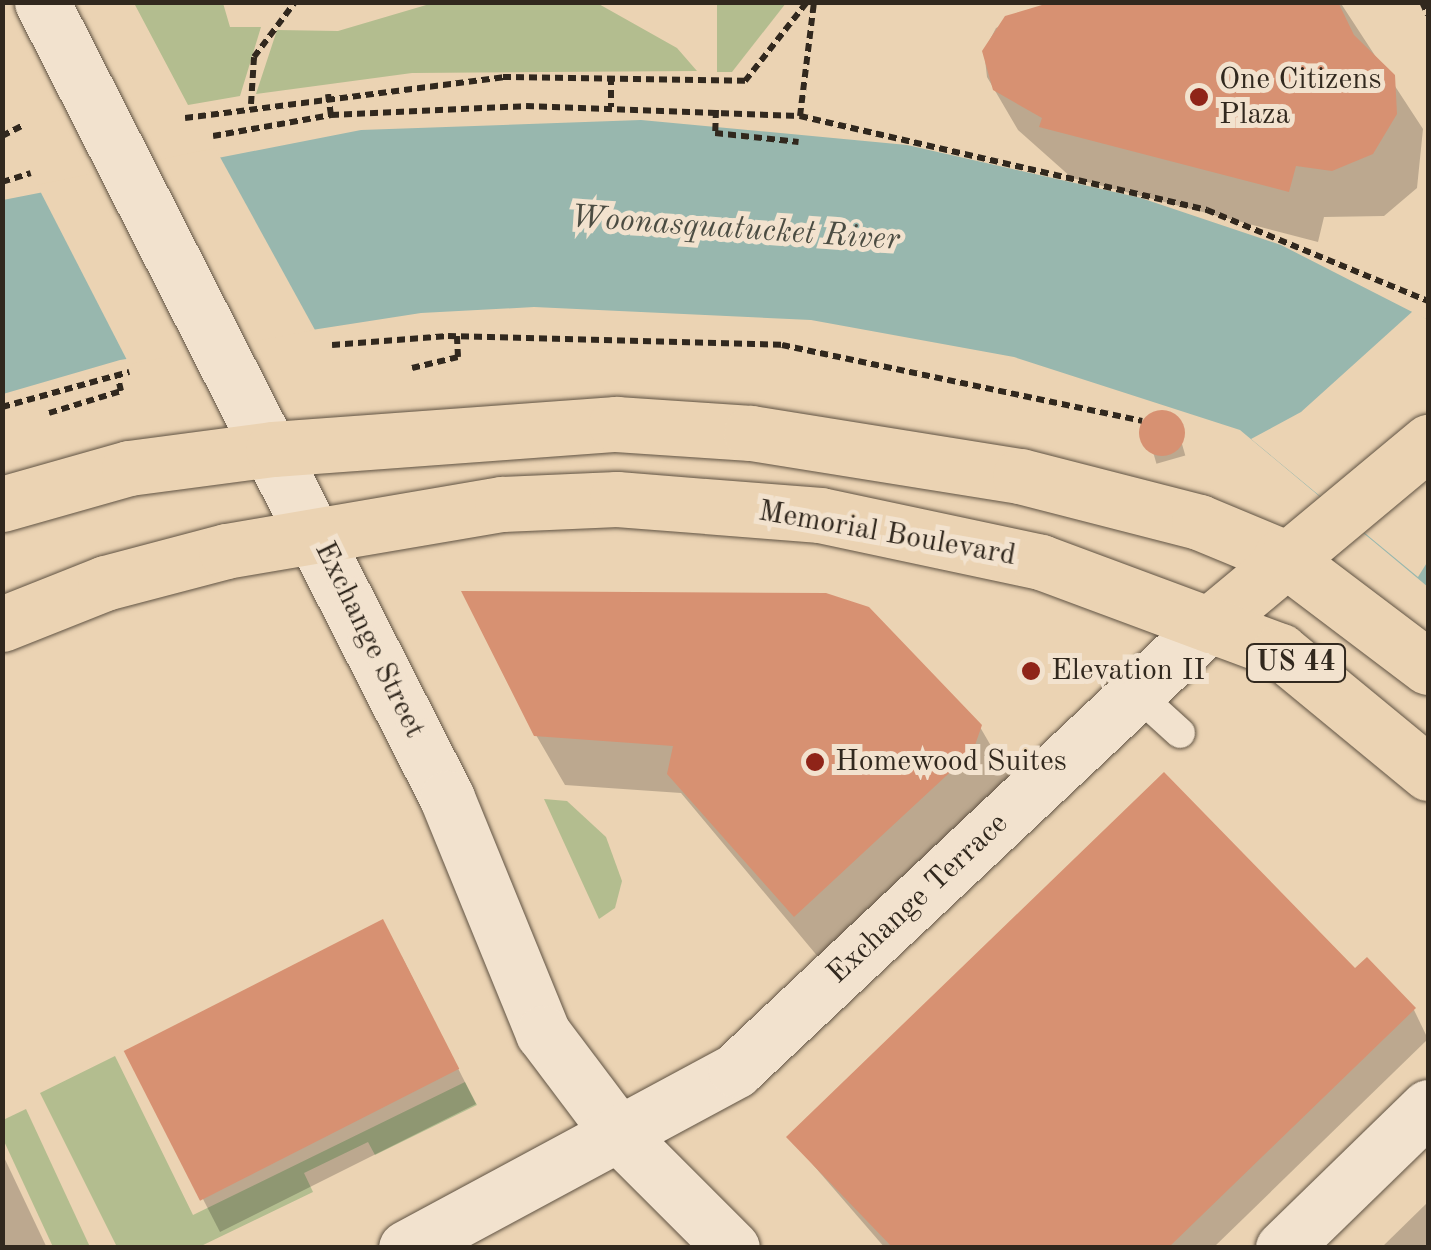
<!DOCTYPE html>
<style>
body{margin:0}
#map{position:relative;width:1431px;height:1250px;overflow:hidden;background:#ebd3b3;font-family:"Old Standard TT",serif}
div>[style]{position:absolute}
.green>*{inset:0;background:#b3bd8f}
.water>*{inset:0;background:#98b7ae}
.pier>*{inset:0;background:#ebd3b3}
.shadow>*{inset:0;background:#0003;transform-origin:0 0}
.building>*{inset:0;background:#d79172;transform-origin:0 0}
.round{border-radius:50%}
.path>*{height:6px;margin-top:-3px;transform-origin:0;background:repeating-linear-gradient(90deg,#31281e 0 8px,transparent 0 13px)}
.roads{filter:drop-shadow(0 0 2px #605343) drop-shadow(0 0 2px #605343)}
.lane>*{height:30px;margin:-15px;padding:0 15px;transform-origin:15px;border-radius:15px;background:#f2e2ce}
.secondary>*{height:55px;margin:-27.5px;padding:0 27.5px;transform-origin:27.5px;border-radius:27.5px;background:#f2e2ce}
.primary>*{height:55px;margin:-27.5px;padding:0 27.5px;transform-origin:27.5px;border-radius:27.5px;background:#ebd3b3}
.dots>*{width:28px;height:28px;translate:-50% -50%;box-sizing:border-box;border:5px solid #f2e2ce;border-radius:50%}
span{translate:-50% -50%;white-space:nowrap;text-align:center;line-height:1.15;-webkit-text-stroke:10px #f2e2ce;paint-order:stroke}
.shield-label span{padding:2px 8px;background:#f2e2ce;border:2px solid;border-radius:8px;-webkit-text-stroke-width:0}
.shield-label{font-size:28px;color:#31281e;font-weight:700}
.poi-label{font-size:30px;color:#31281e}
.left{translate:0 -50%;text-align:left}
.street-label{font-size:30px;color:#31281e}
.water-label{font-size:32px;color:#4b4c42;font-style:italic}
.frame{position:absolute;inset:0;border:5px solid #31281e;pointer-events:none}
</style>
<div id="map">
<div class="green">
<div style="clip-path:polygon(134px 3px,223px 3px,230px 27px,261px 27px,240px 96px,188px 105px)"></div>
<div style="clip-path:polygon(433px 3px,597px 3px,677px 48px,697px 71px,412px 73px,256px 94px,277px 30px,338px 31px)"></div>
<div style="clip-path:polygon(717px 3px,786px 3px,732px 72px,717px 72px)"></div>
<div style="clip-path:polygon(544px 799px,567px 801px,606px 837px,622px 881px,615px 908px,599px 919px)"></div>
<div style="clip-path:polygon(115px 1056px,193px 1215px,465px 1082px,477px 1105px,375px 1155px,368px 1142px,304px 1173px,313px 1192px,199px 1247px,117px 1247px,40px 1093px)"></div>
<div style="clip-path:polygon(26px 1109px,90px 1247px,53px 1247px,3px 1139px,3px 1120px)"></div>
</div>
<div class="water">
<div style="clip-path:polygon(641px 120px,907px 145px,1141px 198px,1281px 245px,1428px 320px,1428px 587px,1240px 430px,1014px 357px,811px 320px,534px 307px,421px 313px,120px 360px,3px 394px,3px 200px,361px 130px)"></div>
</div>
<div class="pier">
<div style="clip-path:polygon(215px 148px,315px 330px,129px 364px,37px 185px)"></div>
<div style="clip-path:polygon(1413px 311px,1428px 320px,1428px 561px,1418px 577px,1251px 439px,1301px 412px)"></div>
</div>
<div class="shadow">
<div style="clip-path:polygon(1055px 2px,1340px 2px,1423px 129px,1417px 188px,1384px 216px,1324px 217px,1318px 242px,1072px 178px,1018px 130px,987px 77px,984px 51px,996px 28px)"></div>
<div style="left:1174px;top:416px;width:41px;height:30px;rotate:74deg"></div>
<div style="clip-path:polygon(980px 727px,1009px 777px,824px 964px,681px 793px,565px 785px,536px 735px)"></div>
<div style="clip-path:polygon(402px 957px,476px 1104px,220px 1232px,126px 1050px)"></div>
<div style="clip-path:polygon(1355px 972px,1414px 1010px,1428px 1039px,1213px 1248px,885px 1248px,789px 1137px)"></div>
<div style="clip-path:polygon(2px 1153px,47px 1248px,2px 1248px)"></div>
<div style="clip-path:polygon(1428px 1202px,1428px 1248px,1381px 1248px)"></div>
</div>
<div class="building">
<div style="clip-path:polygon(1052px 2px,1338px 2px,1354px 35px,1395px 75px,1397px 114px,1373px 154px,1332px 171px,1296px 166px,1289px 192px,1039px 127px,1042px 118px,993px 90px,982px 51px,1005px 16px)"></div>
<div class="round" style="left:1139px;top:410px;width:46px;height:46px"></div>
<div style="clip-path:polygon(461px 591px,826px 593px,869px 607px,982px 725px,973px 751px,794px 917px,667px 774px,673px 746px,534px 736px)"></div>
<div style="clip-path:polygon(1164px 772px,1355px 968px,1367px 957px,1416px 1008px,1168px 1248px,893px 1248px,786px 1137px)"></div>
<div style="left:383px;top:919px;width:168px;height:291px;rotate:63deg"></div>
</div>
<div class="path">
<div style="left:1422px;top:2px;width:14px;rotate:65deg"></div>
<div style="left:611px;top:77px;width:30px;rotate:90deg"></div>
<div style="left:328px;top:94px;width:21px;rotate:82deg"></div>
<div style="left:251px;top:104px;width:47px;rotate:-86.3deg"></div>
<div style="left:254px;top:57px;width:69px;rotate:-53.3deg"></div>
<div style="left:716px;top:110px;width:23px;rotate:92deg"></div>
<div style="left:715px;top:133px;width:84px;rotate:6.1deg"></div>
<div style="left:800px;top:116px;width:115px;rotate:-83deg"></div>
<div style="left:185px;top:118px;width:321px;rotate:-7.3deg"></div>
<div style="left:503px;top:77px;width:242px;rotate:0.9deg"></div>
<div style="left:745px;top:81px;width:100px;rotate:-51.9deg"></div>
<div style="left:2px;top:136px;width:22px;rotate:-27deg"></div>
<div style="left:213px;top:136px;width:120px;rotate:-10.1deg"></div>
<div style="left:331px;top:115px;width:195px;rotate:-2.6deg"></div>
<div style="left:526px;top:106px;width:274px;rotate:2.1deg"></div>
<div style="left:800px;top:116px;width:418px;rotate:13deg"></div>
<div style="left:1207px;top:210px;width:239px;rotate:22.4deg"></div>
<div style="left:2px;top:182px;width:30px;rotate:-17deg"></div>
<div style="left:332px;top:345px;width:116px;rotate:-4.4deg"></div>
<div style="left:448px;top:336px;width:334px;rotate:1.5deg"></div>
<div style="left:782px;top:345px;width:368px;rotate:11.9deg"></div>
<div style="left:412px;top:368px;width:47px;rotate:-13.4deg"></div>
<div style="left:458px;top:357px;width:21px;rotate:-93deg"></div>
<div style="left:2px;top:407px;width:132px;rotate:-15.4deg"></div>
<div style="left:49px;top:413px;width:75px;rotate:-17deg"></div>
<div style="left:121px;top:391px;width:17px;rotate:-103deg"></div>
</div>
<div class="roads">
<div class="lane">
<div style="left:1137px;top:694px;width:58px;rotate:42.2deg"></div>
</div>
<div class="secondary">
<div style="left:42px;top:2px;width:893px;rotate:63.03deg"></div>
<div style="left:447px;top:798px;width:254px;rotate:67.8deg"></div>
<div style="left:543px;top:1033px;width:133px;rotate:53deg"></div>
<div style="left:623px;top:1139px;width:154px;rotate:45deg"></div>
<div style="left:406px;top:1248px;width:375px;rotate:-28.3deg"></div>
<div style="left:736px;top:1070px;width:652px;rotate:-43.26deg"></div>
<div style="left:1283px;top:1248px;width:202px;rotate:-44.2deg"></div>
</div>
<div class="primary">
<div style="left:2px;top:504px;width:132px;rotate:-15.8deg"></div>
<div style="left:129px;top:468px;width:145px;rotate:-7.5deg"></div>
<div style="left:273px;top:449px;width:344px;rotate:-4.2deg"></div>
<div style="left:616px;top:424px;width:135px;rotate:3.8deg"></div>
<div style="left:751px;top:433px;width:272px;rotate:9.1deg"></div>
<div style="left:1020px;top:476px;width:185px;rotate:14.4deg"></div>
<div style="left:1199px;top:522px;width:89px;rotate:22.5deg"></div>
<div style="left:1281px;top:556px;width:184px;rotate:37.1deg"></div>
<div style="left:1211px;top:623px;width:283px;rotate:-39.8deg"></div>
<div style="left:2px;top:624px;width:111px;rotate:-21.7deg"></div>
<div style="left:105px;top:583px;width:125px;rotate:-14.8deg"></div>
<div style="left:226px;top:551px;width:280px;rotate:-9.7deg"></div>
<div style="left:502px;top:504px;width:115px;rotate:-2.5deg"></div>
<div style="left:617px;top:499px;width:204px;rotate:4.5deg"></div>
<div style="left:820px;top:515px;width:226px;rotate:12deg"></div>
<div style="left:1041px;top:562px;width:255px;rotate:20.4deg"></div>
<div style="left:1280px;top:651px;width:192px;rotate:39.5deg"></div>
</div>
</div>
<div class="dots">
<div style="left:1199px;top:97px;background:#8f2418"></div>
<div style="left:1031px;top:671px;background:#8f2418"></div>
<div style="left:815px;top:762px;background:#8f2418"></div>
</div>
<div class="shield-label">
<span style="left:1296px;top:663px">US 44</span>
</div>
<div class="poi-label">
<span class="left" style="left:1219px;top:97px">One Citizens<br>Plaza</span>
<span class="left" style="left:1051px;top:671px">Elevation II</span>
<span class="left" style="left:835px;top:762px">Homewood Suites</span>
</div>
<div class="street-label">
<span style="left:887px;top:534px;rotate:10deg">Memorial Boulevard</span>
<span style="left:369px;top:640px;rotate:64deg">Exchange Street</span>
<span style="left:918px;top:899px;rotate:-43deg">Exchange Terrace</span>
</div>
<div class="water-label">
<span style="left:735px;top:230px;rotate:4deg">Woonasquatucket River</span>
</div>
<div class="frame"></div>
</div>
